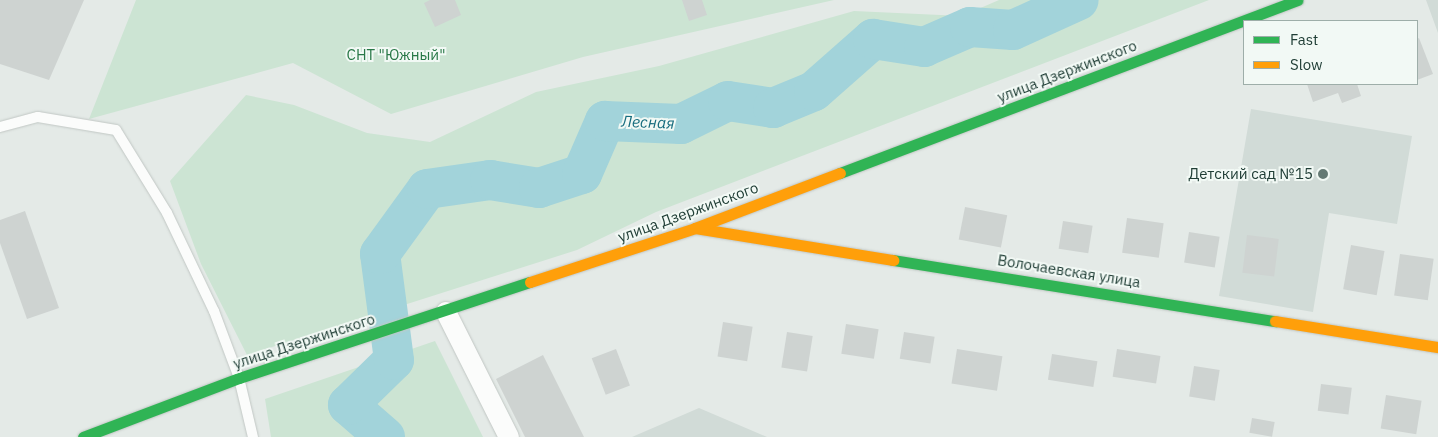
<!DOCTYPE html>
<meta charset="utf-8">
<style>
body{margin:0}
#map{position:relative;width:1438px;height:437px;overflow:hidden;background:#e4eae7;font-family:"IBM Plex Sans",sans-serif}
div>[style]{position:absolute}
.built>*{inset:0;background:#d1dbd7}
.green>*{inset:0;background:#cce4d3}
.river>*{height:40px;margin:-20px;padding:0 20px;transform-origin:20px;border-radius:20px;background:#a2d3da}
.building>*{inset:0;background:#ced3d1;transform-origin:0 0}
.roads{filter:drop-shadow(0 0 1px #c1c7c4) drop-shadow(0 0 1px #c1c7c4)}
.lane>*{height:10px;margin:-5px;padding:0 5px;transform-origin:5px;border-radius:5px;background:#fbfcfb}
.street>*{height:20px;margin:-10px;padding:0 10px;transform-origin:10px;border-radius:10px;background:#fbfcfb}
.fast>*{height:11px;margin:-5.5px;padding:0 5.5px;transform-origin:5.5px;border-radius:5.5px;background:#30b455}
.slow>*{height:11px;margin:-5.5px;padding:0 5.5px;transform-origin:5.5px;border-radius:5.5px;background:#ff9f0a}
.dots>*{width:14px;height:14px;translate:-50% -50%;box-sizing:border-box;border:2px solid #f2f9f5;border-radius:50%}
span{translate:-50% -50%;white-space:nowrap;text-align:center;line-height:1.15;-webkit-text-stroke:4px #f2f9f5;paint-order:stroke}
.park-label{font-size:15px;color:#287847}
.street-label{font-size:15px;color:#203e36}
.poi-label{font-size:15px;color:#203e36}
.right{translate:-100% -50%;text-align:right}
.water-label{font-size:16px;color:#166c7e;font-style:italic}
.legend{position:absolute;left:1243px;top:20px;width:175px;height:65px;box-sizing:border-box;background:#f2f9f5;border:1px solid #9eaea9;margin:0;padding:6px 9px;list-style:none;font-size:15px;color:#203e36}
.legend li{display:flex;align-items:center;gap:10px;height:25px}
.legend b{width:25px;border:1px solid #9eaea9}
</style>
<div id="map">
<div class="built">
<div style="clip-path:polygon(1426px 0,1438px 0,1438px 33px)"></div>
<div style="clip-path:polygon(1251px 109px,1412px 136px,1397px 224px,1329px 213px,1313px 312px,1219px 296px)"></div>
<div style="clip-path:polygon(699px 408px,767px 437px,632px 437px)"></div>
</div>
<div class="green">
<div style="clip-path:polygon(136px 0,834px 0,583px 57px,391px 114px,293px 63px,89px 119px)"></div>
<div style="clip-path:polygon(999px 0,1209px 0,656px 212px,577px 250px,247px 355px,201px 264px,170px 181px,246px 95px,294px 105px,367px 133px,430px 142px,536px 92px,659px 66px,854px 11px,962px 16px)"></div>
<div style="clip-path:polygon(435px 341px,483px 437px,271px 437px,265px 399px)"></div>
</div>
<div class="river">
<div style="left:385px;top:437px;width:49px;rotate:-139.1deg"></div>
<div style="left:348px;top:405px;width:64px;rotate:-44.4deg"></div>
<div style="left:394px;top:360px;width:107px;rotate:-97.5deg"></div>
<div style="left:380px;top:254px;width:80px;rotate:-54.1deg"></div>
<div style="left:427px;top:189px;width:64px;rotate:-8.1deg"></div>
<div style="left:490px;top:180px;width:50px;rotate:9.3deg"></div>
<div style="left:539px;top:188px;width:45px;rotate:-18deg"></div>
<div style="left:582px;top:174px;width:58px;rotate:-66.5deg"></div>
<div style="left:605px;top:121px;width:76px;rotate:2.3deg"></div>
<div style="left:681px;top:124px;width:52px;rotate:-26.1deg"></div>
<div style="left:728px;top:101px;width:46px;rotate:8.8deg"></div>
<div style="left:773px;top:108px;width:44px;rotate:-22.5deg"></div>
<div style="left:814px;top:91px;width:79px;rotate:-41.4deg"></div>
<div style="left:873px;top:39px;width:52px;rotate:8.9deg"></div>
<div style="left:924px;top:47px;width:50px;rotate:-23.5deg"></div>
<div style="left:970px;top:27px;width:43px;rotate:4deg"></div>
<div style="left:1013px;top:30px;width:72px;rotate:-24.4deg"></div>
</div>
<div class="building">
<div style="clip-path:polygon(0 0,84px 0,49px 80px,0 64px)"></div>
<div style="clip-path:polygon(430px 0,455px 0,461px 15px,435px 27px,424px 3px)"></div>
<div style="clip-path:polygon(682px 0,702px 0,707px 15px,689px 21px)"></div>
<div style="clip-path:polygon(1419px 38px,1433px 74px,1417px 80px,1417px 39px)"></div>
<div style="clip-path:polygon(1307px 84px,1357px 84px,1361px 96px,1342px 103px,1338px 93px,1313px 102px)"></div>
<div style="left:965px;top:207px;width:43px;height:33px;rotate:11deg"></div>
<div style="clip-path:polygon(25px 211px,59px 308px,27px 319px,0 243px,0 220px)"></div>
<div style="left:1127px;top:218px;width:37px;height:35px;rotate:8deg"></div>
<div style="left:1063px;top:221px;width:30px;height:28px;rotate:9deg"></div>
<div style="left:1189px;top:232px;width:31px;height:31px;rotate:9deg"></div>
<div style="left:1247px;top:235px;width:32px;height:38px;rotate:7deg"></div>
<div style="left:1351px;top:245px;width:34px;height:45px;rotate:10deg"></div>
<div style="left:1400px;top:254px;width:34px;height:42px;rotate:8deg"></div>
<div style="left:723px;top:322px;width:30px;height:35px;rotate:9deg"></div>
<div style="left:846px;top:324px;width:33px;height:30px;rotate:9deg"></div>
<div style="left:787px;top:332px;width:26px;height:36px;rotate:9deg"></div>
<div style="left:904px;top:332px;width:31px;height:27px;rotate:9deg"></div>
<div style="left:616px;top:349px;width:39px;height:26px;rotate:69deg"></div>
<div style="left:957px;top:349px;width:46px;height:35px;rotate:9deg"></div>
<div style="left:1117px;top:349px;width:44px;height:28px;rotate:9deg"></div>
<div style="left:1052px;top:354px;width:46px;height:26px;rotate:9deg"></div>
<div style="clip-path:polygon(543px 355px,584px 437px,525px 437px,496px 379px)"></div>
<div style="left:1194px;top:366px;width:26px;height:31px;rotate:9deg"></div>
<div style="left:1321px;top:384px;width:31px;height:27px;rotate:7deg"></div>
<div style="left:1386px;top:395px;width:36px;height:34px;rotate:9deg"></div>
<div style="left:1252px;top:418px;width:23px;height:15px;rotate:10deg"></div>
</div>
<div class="roads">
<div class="lane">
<div style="left:0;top:127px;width:39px;rotate:-15deg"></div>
<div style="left:38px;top:117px;width:79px;rotate:9.5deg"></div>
<div style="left:116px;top:130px;width:97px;rotate:58.4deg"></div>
<div style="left:167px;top:213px;width:109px;rotate:64.4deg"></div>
<div style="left:214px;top:311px;width:72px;rotate:69.5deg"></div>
<div style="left:239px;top:378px;width:61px;rotate:76.7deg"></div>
</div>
<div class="street">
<div style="left:446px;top:312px;width:140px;rotate:63.3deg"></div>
</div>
<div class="fast">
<div style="left:840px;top:173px;width:489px;rotate:-20.7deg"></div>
<div style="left:893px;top:260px;width:387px;rotate:9.1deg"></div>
<div style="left:83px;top:437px;width:167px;rotate:-20.7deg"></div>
<div style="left:239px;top:378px;width:306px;rotate:-18.3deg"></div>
</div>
<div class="slow">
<div style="left:695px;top:228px;width:201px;rotate:9.2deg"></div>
<div style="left:530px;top:282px;width:174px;rotate:-18.1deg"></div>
<div style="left:695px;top:228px;width:155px;rotate:-20.8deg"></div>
<div style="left:1275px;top:321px;width:165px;rotate:9.1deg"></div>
</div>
</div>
<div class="dots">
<div style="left:1323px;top:174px;background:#657a74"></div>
</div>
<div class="park-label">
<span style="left:396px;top:55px">СНТ "Южный"</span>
</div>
<div class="street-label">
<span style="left:1067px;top:71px;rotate:-21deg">улица Дзержинского</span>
<span style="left:688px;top:212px;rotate:-20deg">улица Дзержинского</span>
<span style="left:1069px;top:271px;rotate:9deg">Волочаевская улица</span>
<span style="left:304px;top:341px;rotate:-18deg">улица Дзержинского</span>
</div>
<div class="poi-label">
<span class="right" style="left:1313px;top:174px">Детский сад №15</span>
</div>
<div class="water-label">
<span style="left:648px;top:122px;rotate:2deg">Лесная</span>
</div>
<ul class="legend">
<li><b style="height:6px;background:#30b455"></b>Fast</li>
<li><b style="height:6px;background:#ff9f0a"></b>Slow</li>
</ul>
</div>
